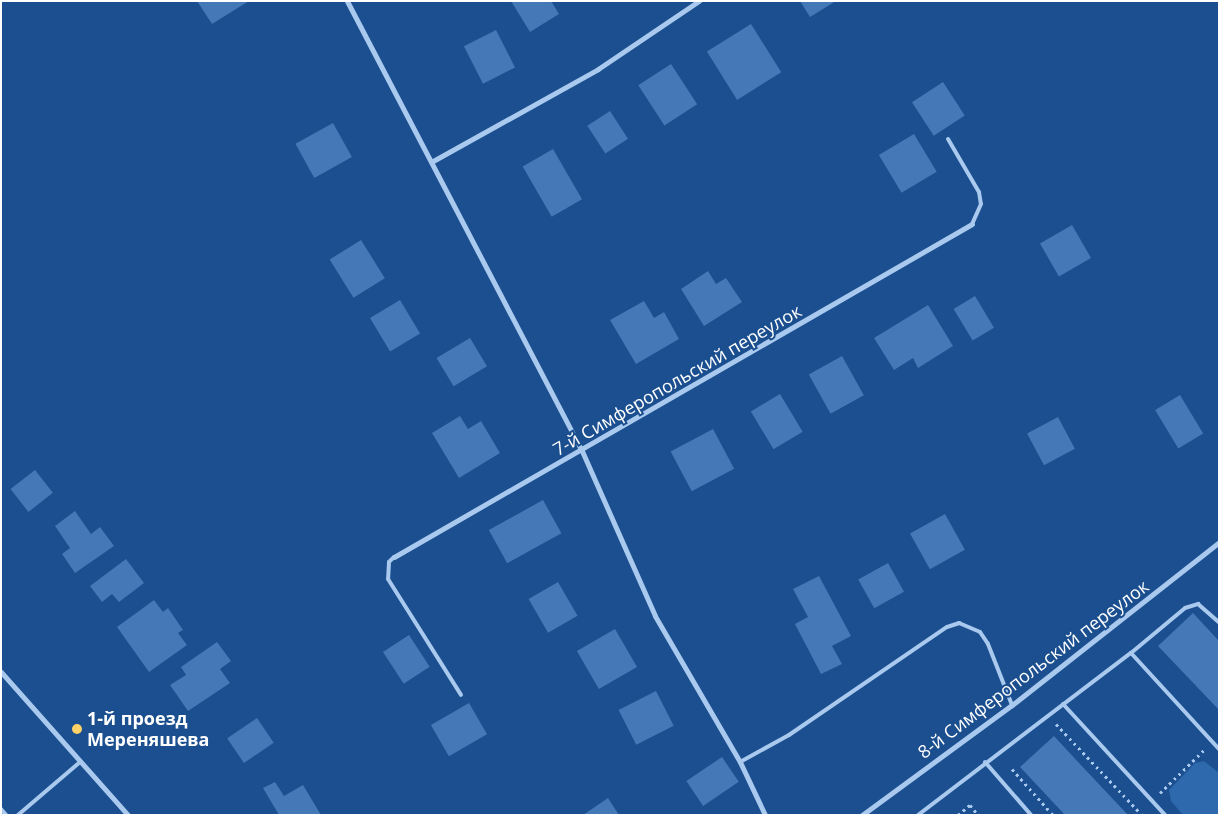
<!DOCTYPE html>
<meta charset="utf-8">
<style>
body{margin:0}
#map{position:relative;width:1220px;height:816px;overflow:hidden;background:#1b4f8f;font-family:"Open Sans",sans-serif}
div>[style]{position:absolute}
.green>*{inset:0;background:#2e69ad}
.building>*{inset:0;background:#4478b7;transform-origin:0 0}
.path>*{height:3px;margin-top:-1.5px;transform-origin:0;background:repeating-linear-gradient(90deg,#a9c9ee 0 2.5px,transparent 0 6.5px)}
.lane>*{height:4px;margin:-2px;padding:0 2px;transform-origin:2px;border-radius:2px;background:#a9c9ee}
.street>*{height:5px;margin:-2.5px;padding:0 2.5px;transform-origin:2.5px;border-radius:2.5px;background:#a9c9ee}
.dots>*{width:14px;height:14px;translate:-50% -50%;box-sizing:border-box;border:2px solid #1b4f8f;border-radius:50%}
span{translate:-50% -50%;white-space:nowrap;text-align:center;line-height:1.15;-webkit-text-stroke:4px #1b4f8f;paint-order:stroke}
.street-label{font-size:18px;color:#fff}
.poi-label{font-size:18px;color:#fff;font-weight:700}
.left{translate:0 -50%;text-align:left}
.frame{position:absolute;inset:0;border:2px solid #fff;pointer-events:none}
</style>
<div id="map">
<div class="green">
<div style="clip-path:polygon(1204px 761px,1219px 773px,1219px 815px,1183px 815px,1171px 801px,1169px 790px,1195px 763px)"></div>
</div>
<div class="building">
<div style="clip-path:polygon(197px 1px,249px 1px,212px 24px)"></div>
<div style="clip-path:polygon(511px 1px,551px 1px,559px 14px,530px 32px)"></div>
<div style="clip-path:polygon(800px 1px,836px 1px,810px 17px)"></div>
<div style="left:751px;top:24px;width:57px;height:52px;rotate:58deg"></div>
<div style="left:496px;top:30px;width:42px;height:36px;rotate:63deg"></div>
<div style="left:671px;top:64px;width:48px;height:39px;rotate:57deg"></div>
<div style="left:943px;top:82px;width:40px;height:37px;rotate:57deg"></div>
<div style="left:610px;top:111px;width:33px;height:27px;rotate:57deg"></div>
<div style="left:333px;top:123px;width:39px;height:43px;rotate:61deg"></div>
<div style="left:914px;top:134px;width:44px;height:41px;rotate:59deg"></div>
<div style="left:553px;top:149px;width:58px;height:35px;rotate:60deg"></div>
<div style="left:1072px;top:225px;width:38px;height:37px;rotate:60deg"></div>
<div style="left:361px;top:240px;width:45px;height:37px;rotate:58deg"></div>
<div style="clip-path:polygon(708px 271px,716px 284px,726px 278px,742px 302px,704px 326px,681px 289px)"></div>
<div style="left:975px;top:296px;width:37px;height:25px;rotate:59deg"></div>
<div style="left:400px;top:300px;width:39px;height:35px;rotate:59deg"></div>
<div style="clip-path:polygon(644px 301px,654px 318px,664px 312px,679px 339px,636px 364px,610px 320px)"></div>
<div style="clip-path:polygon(928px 305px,953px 346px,918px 368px,913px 358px,894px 370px,874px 338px)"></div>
<div style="left:470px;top:338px;width:33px;height:39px;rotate:59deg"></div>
<div style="left:842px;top:356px;width:45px;height:38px;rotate:61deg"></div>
<div style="left:780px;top:394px;width:44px;height:34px;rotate:59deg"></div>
<div style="left:1180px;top:395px;width:45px;height:29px;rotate:59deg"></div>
<div style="clip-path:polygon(460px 416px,468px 429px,481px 421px,500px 453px,459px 478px,432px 433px)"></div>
<div style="left:1058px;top:417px;width:36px;height:35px;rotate:62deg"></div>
<div style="left:713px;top:429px;width:45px;height:48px;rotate:62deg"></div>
<div style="left:35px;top:470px;width:29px;height:31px;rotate:52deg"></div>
<div style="left:543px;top:500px;width:38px;height:62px;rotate:61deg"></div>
<div style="clip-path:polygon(75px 511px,91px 534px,100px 527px,114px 546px,75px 573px,62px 554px,70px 548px,55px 526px)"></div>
<div style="left:945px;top:514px;width:41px;height:40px;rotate:61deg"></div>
<div style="clip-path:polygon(126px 559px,144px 583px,119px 602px,112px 594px,102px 602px,90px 586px)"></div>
<div style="left:888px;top:563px;width:33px;height:34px;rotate:61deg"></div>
<div style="clip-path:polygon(819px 576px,851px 636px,832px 646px,842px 664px,821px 674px,795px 624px,808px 617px,793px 589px)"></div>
<div style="left:558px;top:582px;width:39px;height:34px;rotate:60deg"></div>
<div style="clip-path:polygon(154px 600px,163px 612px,168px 608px,183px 630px,178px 633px,187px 645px,149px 672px,117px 627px)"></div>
<div style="clip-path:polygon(1193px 613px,1219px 641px,1219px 710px,1158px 646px)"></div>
<div style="left:615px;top:629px;width:44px;height:44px;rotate:60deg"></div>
<div style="left:409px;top:635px;width:38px;height:31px;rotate:57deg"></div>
<div style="clip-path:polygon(217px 642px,231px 661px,220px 669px,230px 683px,188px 711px,170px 685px,186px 675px,181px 667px)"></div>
<div style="left:656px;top:691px;width:39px;height:42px;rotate:63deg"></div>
<div style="left:469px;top:703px;width:36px;height:44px;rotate:60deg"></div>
<div style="left:257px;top:718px;width:30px;height:36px;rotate:56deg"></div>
<div style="clip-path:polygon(1054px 736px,1079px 763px,1128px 815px,1065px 815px,1020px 767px)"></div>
<div style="left:722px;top:757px;width:30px;height:43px;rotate:56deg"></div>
<div style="clip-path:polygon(275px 782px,284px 796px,303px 785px,321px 815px,279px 815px,263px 788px)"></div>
<div style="clip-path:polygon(608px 798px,619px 815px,583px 815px)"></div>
</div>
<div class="path">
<div style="left:1056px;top:724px;width:125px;rotate:46.6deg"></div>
<div style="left:1012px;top:769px;width:62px;rotate:48.3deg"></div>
<div style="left:1160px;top:793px;width:62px;rotate:-44.3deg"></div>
<div style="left:958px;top:815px;width:16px;rotate:-40deg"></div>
<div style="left:970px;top:805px;width:13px;rotate:51deg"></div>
</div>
<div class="lane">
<div style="left:948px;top:139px;width:61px;rotate:59.7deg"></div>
<div style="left:979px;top:192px;width:12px;rotate:81deg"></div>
<div style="left:981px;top:204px;width:22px;rotate:114deg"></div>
<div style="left:394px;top:557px;width:7px;rotate:135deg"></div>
<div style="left:389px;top:562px;width:17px;rotate:93deg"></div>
<div style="left:388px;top:579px;width:137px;rotate:57.8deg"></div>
<div style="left:1131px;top:653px;width:130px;rotate:47.5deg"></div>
<div style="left:1063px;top:704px;width:151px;rotate:47.4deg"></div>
<div style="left:740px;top:762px;width:56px;rotate:-28.9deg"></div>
<div style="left:789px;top:735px;width:191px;rotate:-34.4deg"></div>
<div style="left:947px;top:627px;width:13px;rotate:-18deg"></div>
<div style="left:959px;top:623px;width:23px;rotate:23deg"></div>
<div style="left:980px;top:632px;width:14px;rotate:56deg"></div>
<div style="left:988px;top:644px;width:66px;rotate:68.5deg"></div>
<div style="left:985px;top:762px;width:70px;rotate:49deg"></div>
<div style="left:1px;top:809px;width:8px;rotate:50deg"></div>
<div style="left:18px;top:815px;width:82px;rotate:-40.5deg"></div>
<div style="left:918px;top:815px;width:268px;rotate:-37.3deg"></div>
<div style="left:1131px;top:653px;width:70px;rotate:-39.8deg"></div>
<div style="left:1185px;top:608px;width:14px;rotate:-17deg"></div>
<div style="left:1198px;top:604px;width:28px;rotate:41deg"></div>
</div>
<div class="street">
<div style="left:347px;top:1px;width:508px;rotate:62.43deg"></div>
<div style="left:582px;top:451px;width:180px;rotate:66.1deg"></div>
<div style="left:655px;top:616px;width:169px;rotate:59.8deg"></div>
<div style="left:740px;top:762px;width:59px;rotate:64.7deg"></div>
<div style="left:433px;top:161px;width:189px;rotate:-29.1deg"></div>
<div style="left:598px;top:69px;width:122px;rotate:-34deg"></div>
<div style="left:394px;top:557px;width:667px;rotate:-29.95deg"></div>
<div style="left:1px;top:672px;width:191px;rotate:48.4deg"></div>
<div style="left:862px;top:815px;width:186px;rotate:-36.3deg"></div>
<div style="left:1012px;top:705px;width:263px;rotate:-38.2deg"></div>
</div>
<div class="dots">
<div style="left:77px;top:729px;background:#ffd166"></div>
</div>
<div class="street-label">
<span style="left:677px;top:380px;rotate:-30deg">7-й Симферопольский переулок</span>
<span style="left:1033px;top:669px;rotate:-37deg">8-й Симферопольский переулок</span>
</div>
<div class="poi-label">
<span class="left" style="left:87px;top:729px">1-й проезд<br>Мереняшева</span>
</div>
<div class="frame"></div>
</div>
